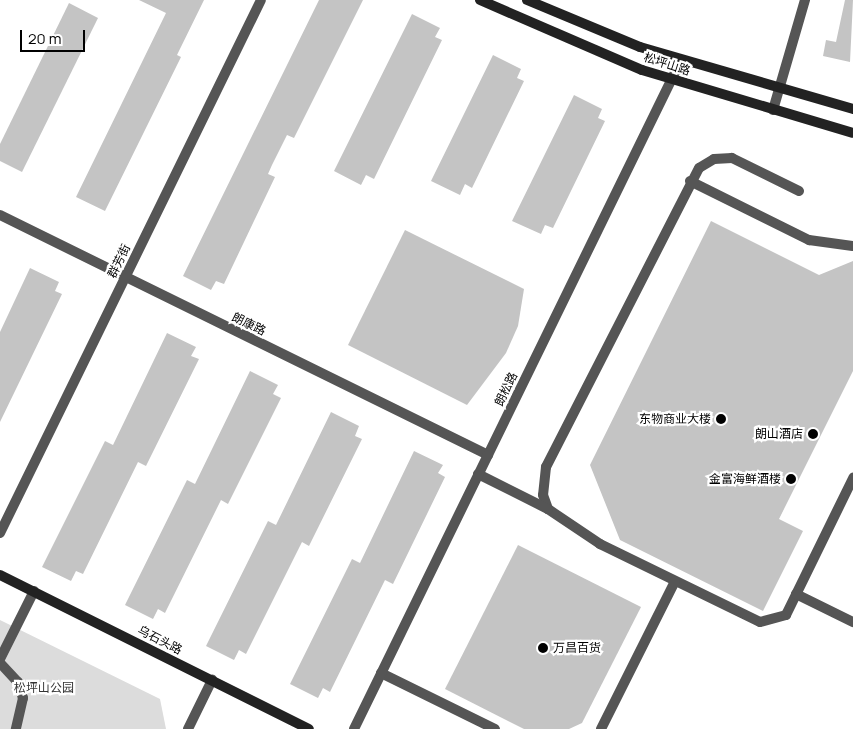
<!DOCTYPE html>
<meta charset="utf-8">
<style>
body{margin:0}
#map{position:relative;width:853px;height:729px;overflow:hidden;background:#fff;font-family:Manrope,"Noto Sans SC",sans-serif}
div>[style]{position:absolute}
.green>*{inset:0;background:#dcdcdc}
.building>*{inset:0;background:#c4c4c4}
.lane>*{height:10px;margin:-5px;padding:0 5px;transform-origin:5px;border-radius:5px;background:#555}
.street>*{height:10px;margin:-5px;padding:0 5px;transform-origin:5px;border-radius:5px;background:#555}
.secondary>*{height:10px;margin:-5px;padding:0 5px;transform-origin:5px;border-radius:5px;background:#222}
.dots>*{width:14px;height:14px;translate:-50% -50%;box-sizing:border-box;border:2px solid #fff;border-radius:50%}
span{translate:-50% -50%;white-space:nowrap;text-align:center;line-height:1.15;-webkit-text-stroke:4.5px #fff;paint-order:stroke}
.street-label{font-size:12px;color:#000}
.poi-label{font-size:12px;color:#000}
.right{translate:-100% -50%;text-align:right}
.left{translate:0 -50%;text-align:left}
.park-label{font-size:12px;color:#333}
.scale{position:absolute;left:20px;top:30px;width:65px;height:22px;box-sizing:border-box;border:2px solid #000;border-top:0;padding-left:6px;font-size:15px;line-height:18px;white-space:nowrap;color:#000;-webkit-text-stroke:4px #fff;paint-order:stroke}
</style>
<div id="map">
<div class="green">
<div style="clip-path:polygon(0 620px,160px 699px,166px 729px,0 729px)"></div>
</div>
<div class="building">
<div style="clip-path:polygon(139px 0,204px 0,177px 55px,181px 57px,105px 211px,76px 197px,166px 13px)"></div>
<div style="clip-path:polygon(319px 0,363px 0,294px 138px,287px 135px,272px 165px,268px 174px,275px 177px,224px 284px,216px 281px,211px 290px,183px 276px)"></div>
<div style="clip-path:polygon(845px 0,853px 0,850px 62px,823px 56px,826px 40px,836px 42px)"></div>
<div style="clip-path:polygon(69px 3px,98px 18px,22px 172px,0 161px,0 144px)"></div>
<div style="clip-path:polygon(412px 14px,440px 28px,435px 37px,442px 40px,374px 179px,366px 175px,361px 185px,334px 171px)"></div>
<div style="clip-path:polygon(493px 55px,521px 69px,517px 78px,524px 81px,472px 188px,465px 184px,460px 195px,431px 181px)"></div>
<div style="clip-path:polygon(574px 95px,602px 109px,598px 118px,605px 121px,553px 228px,545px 225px,541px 234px,512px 221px)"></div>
<div style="clip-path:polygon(711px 221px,819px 275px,853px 261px,853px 371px,779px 519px,803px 531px,763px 611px,620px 540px,590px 465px)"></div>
<div style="clip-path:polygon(405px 230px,524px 289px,518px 326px,506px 353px,467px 405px,348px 345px)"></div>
<div style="clip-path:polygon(30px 268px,59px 282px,55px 291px,62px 294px,0 422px,0 332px)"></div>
<div style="clip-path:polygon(167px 333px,196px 347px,191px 356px,199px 359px,146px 466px,138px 462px,83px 574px,76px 571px,71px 581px,42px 567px,105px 441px,113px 445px)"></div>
<div style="clip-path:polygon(250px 371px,278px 385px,273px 394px,281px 398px,228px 504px,221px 500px,165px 613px,158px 609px,153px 619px,125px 605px,187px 480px,195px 484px)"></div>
<div style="clip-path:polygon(331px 412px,359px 426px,355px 436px,362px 439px,309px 546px,302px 542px,246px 654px,239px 650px,234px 660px,206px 646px,268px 521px,276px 525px)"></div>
<div style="clip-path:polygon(414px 451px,443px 465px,438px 473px,445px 477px,393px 584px,385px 580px,330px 692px,323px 688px,318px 698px,290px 684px,352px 559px,360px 563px)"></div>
<div style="clip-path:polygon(518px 545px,641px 607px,582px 723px,569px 729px,524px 729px,445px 689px)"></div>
</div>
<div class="lane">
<div style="left:773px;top:110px;width:115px;rotate:-73.8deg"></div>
<div style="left:690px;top:181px;width:133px;rotate:26.4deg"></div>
<div style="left:809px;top:240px;width:44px;rotate:7.8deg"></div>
<div style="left:799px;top:191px;width:75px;rotate:-153.8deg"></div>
<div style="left:732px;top:158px;width:18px;rotate:177deg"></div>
<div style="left:714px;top:159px;width:17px;rotate:149deg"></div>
<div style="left:699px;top:168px;width:336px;rotate:117.1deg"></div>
<div style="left:546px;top:467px;width:28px;rotate:96deg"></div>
<div style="left:543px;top:495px;width:15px;rotate:70deg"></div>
<div style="left:548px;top:509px;width:63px;rotate:33.9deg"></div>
<div style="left:600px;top:544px;width:178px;rotate:26deg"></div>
<div style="left:760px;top:622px;width:27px;rotate:-15deg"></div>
<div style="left:786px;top:615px;width:153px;rotate:-63.9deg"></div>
<div style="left:478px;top:474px;width:78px;rotate:26.6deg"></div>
<div style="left:796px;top:594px;width:64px;rotate:26.2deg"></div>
<div style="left:381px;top:673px;width:127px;rotate:26.2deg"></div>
<div style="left:601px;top:729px;width:165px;rotate:-63.4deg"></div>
</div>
<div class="street">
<div style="left:0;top:215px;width:544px;rotate:26.19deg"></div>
<div style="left:0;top:533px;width:593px;rotate:-63.91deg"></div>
<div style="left:0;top:659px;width:76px;rotate:-63.4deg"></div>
<div style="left:0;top:663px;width:26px;rotate:47deg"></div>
<div style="left:18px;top:682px;width:17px;rotate:73deg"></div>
<div style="left:23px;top:698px;width:32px;rotate:103deg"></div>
<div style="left:188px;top:729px;width:55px;rotate:-63.9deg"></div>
<div style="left:354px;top:729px;width:745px;rotate:-63.95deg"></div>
</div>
<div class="secondary">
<div style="left:480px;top:0;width:176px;rotate:23.4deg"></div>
<div style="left:642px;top:70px;width:220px;rotate:16.6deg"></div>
<div style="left:527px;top:0;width:122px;rotate:22.6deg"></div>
<div style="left:640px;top:47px;width:222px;rotate:16.2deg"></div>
<div style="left:0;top:575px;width:345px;rotate:26.5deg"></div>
</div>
<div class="dots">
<div style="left:721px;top:419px;background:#000"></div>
<div style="left:813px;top:434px;background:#000"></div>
<div style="left:791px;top:479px;background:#000"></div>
<div style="left:543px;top:648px;background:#000"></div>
</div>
<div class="street-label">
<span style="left:667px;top:64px;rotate:18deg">松坪山路</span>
<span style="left:119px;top:261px;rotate:-64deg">群芳街</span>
<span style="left:249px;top:324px;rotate:26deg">朗康路</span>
<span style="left:506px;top:389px;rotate:-64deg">朗松路</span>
<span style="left:160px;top:640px;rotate:27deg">乌石头路</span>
</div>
<div class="poi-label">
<span class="right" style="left:711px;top:419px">东物商业大楼</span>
<span class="right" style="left:803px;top:434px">朗山酒店</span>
<span class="right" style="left:781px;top:479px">金富海鲜酒楼</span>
<span class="left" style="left:553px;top:648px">万昌百货</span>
</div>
<div class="park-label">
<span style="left:44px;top:688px">松坪山公园</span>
</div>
<div class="scale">20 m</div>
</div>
